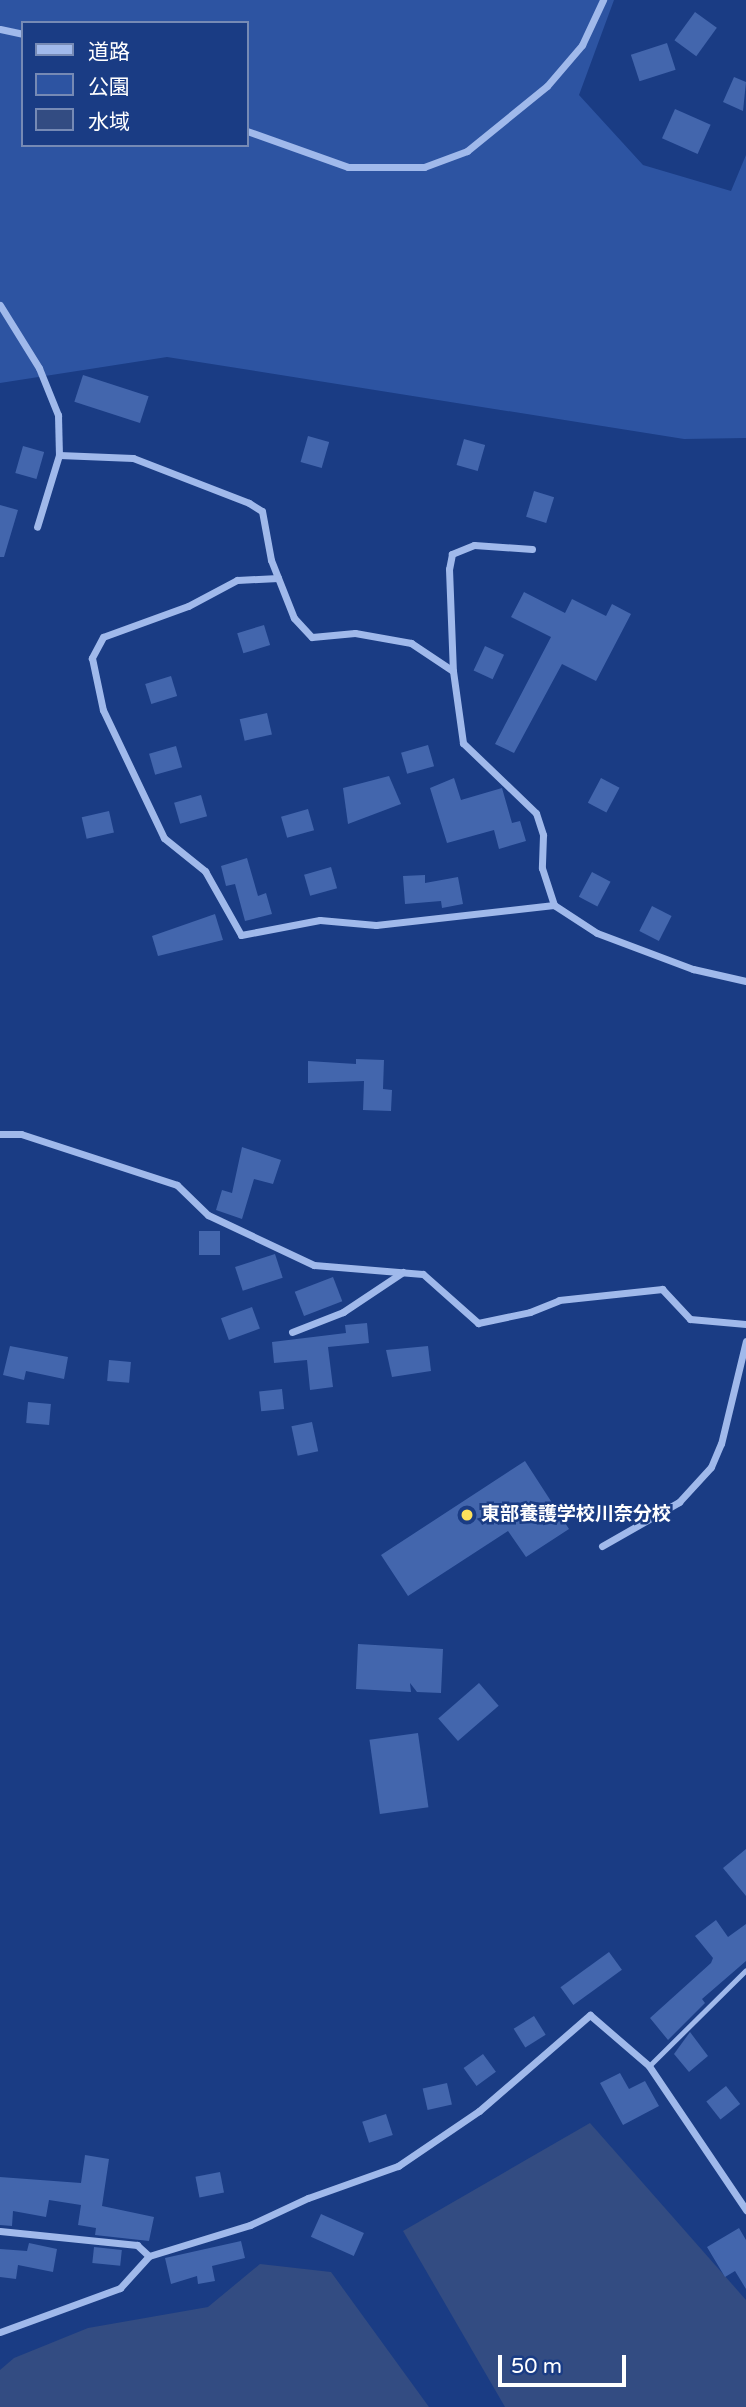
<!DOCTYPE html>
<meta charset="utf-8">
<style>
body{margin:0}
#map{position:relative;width:746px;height:2407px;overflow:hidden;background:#1a3c84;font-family:"Varela Round","Noto Sans JP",sans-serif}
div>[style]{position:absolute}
.green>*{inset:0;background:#2d54a2}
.water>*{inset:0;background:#334c82}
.building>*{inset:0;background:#4366ad;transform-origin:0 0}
.lane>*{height:5px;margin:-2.5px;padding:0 2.5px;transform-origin:2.5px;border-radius:2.5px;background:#a0b9eb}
.street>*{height:7px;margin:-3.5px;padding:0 3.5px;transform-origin:3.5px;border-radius:3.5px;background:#a0b9eb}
.dots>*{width:19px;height:19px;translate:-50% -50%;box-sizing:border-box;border:4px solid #1a3c84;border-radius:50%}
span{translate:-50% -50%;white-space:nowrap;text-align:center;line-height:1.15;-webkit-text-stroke:5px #1a3c84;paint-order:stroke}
.poi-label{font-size:19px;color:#fff;font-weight:700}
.left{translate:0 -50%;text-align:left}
.legend{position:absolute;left:21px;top:21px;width:228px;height:126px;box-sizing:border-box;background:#1a3c84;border:2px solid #768ab5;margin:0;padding:9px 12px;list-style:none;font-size:21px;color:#fff}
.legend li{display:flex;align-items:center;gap:14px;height:35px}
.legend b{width:35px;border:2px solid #768ab5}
.scale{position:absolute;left:498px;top:2355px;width:128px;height:32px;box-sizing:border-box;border:4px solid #fff;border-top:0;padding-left:9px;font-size:21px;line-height:24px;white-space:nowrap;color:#fff;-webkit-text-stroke:5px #1a3c84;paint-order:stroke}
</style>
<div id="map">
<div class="green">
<div style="clip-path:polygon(evenodd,0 0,614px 0,579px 95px,643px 165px,731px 191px,746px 155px,746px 438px,684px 439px,167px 357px,0 383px,0 0,23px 23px,247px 23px,247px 145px,23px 145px,23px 23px)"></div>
</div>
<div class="water">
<div style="clip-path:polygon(590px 2123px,746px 2300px,746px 2407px,505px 2407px,403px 2231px)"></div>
<div style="clip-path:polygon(260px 2264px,331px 2272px,429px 2407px,0 2407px,0 2370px,14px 2358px,88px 2328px,208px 2307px)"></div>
</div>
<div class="building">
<div style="left:695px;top:12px;width:27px;height:35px;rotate:36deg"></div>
<div style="left:667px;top:43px;width:28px;height:38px;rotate:72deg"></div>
<div style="clip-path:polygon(734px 77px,746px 82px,743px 111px,723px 102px)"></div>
<div style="left:675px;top:109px;width:39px;height:32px;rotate:24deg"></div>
<div style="left:83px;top:375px;width:69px;height:28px;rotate:18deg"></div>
<div style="left:308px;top:436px;width:22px;height:27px;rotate:16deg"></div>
<div style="left:464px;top:439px;width:22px;height:27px;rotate:16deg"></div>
<div style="left:23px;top:446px;width:22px;height:28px;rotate:16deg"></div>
<div style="left:534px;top:491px;width:21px;height:27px;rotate:17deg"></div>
<div style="clip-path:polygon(0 505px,18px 510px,4px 557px,0 557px)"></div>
<div style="clip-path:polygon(524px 592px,565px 613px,572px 599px,606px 616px,612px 604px,631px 614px,596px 681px,562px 664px,514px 753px,495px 744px,551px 637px,511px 617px)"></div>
<div style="left:264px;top:625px;width:21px;height:28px;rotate:73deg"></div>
<div style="left:485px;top:646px;width:21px;height:27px;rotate:25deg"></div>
<div style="left:171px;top:676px;width:21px;height:27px;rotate:73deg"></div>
<div style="left:267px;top:713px;width:22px;height:28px;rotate:77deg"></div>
<div style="left:428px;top:745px;width:22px;height:28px;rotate:74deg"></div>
<div style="left:176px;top:746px;width:22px;height:28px;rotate:74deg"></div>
<div style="clip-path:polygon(389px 776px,401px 804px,348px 824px,343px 788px)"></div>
<div style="clip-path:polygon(454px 778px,461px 800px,502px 788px,512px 823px,520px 821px,526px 841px,499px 849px,494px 830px,447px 843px,430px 788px)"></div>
<div style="left:601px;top:778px;width:21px;height:28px;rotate:28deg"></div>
<div style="left:201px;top:795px;width:22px;height:28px;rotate:74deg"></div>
<div style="left:308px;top:809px;width:22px;height:28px;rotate:74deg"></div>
<div style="left:109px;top:811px;width:22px;height:28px;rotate:77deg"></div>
<div style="clip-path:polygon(247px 858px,258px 896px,266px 893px,272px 914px,245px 921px,235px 884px,226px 886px,221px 866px)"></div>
<div style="left:331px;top:867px;width:22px;height:28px;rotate:74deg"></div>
<div style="left:592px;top:872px;width:21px;height:28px;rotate:28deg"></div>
<div style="clip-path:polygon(425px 875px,425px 883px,458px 877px,463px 904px,442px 908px,441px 901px,405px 904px,403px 876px)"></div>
<div style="left:652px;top:906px;width:22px;height:28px;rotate:27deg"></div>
<div style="clip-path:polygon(215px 914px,223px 940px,158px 956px,152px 936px)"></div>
<div style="clip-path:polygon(356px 1059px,384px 1060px,383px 1089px,392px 1090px,391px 1111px,363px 1110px,364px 1081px,308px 1083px,308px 1061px,356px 1064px)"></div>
<div style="clip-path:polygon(242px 1147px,281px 1160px,273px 1184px,254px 1179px,242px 1219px,216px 1210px,222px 1190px,232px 1193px)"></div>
<div style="left:199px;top:1231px;width:21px;height:24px"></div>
<div style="left:275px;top:1254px;width:25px;height:42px;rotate:72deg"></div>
<div style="left:333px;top:1277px;width:26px;height:41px;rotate:69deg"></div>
<div style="left:252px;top:1307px;width:23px;height:33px;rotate:70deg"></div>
<div style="clip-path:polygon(367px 1323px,369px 1343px,328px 1347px,333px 1387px,310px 1390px,307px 1360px,274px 1363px,272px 1342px,346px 1333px,345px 1325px)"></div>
<div style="clip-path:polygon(10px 1346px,68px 1357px,64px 1379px,26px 1371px,24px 1380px,3px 1375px)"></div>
<div style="clip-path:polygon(428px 1346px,431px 1371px,392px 1377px,386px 1350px)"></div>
<div style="left:109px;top:1360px;width:22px;height:21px;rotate:5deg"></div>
<div style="left:282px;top:1389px;width:20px;height:23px;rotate:84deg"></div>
<div style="left:28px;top:1402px;width:23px;height:21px;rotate:5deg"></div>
<div style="left:312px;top:1422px;width:30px;height:21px;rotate:78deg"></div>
<div style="clip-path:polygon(525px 1461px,569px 1529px,526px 1557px,508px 1531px,408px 1596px,381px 1555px)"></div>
<div style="clip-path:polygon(358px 1644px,443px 1649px,441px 1693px,417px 1692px,410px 1683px,411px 1692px,356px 1689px)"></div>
<div style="left:479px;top:1683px;width:30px;height:54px;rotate:49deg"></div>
<div style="left:418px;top:1733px;width:75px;height:49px;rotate:82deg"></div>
<div style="clip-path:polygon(746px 1849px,746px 1896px,723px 1868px)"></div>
<div style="clip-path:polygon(716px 1920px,728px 1937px,746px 1924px,746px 1961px,702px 1999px,705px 2003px,668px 2040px,650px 2018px,711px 1963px,713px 1958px,695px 1936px)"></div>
<div style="left:609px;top:1952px;width:22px;height:60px;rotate:54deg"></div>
<div style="left:534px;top:2016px;width:22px;height:24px;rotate:58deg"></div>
<div style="clip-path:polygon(690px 2032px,708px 2056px,689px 2072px,674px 2054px)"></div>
<div style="left:483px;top:2054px;width:22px;height:24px;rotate:54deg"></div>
<div style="clip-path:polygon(620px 2073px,629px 2089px,645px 2081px,659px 2106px,623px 2125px,600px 2083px)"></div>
<div style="left:447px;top:2083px;width:22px;height:25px;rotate:77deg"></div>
<div style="left:726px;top:2086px;width:23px;height:25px;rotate:52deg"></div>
<div style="left:386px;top:2114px;width:22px;height:25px;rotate:72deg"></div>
<div style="clip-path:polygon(85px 2155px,109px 2159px,102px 2206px,154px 2217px,149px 2241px,95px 2235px,96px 2228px,78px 2225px,81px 2205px,49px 2200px,46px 2217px,13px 2211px,12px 2226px,0 2225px,0 2177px,81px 2183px)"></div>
<div style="left:220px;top:2172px;width:21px;height:25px;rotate:79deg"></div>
<div style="left:321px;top:2214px;width:47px;height:25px;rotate:24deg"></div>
<div style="clip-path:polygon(739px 2228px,746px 2240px,746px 2289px,735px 2271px,725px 2277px,707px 2247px)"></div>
<div style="clip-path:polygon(241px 2241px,245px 2258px,212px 2266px,215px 2281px,198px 2284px,197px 2276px,171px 2284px,165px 2258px)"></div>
<div style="clip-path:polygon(29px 2243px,57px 2249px,53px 2272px,18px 2265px,16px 2279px,0 2277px,0 2249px,27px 2251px)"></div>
<div style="left:94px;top:2247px;width:28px;height:16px;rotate:6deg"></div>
</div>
<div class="lane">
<div style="left:649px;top:2066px;width:136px;rotate:-44.7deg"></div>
</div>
<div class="street">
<div style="left:0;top:29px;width:24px;rotate:12deg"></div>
<div style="left:247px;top:131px;width:107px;rotate:19.6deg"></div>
<div style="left:348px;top:167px;width:76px"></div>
<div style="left:424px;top:167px;width:46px;rotate:-20.4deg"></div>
<div style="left:467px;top:151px;width:103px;rotate:-39.1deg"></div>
<div style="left:547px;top:86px;width:54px;rotate:-49.5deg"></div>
<div style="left:582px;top:45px;width:50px;rotate:-65deg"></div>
<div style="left:0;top:305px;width:74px;rotate:58.2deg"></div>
<div style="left:39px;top:368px;width:51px;rotate:68deg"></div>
<div style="left:58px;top:415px;width:40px;rotate:88.6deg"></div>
<div style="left:59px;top:455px;width:75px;rotate:107deg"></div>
<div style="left:59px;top:455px;width:74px;rotate:2.3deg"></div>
<div style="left:133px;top:458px;width:124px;rotate:21.2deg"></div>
<div style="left:249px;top:503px;width:15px;rotate:32deg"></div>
<div style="left:262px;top:511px;width:50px;rotate:79.6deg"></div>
<div style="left:271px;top:560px;width:62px;rotate:68.4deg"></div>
<div style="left:294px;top:618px;width:26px;rotate:47deg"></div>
<div style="left:312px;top:637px;width:43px;rotate:-5.3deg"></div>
<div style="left:355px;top:633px;width:57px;rotate:10.1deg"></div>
<div style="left:411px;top:643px;width:50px;rotate:33.7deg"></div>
<div style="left:532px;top:549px;width:58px;rotate:-176.1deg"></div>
<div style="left:474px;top:545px;width:24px;rotate:158deg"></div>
<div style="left:452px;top:554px;width:15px;rotate:101deg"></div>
<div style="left:449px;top:569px;width:102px;rotate:87.8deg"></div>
<div style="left:453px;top:671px;width:73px;rotate:82.1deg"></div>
<div style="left:463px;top:743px;width:101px;rotate:43.8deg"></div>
<div style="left:536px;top:813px;width:23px;rotate:72deg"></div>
<div style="left:543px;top:835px;width:33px;rotate:92deg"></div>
<div style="left:542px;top:868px;width:39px;rotate:72deg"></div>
<div style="left:554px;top:905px;width:51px;rotate:33.1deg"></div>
<div style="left:597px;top:933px;width:103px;rotate:20.6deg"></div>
<div style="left:693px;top:969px;width:54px;rotate:12.8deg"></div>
<div style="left:278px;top:578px;width:41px;rotate:177.2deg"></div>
<div style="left:237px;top:580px;width:55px;rotate:152deg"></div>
<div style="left:188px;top:606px;width:90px;rotate:160deg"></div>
<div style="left:103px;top:637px;width:24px;rotate:118deg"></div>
<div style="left:92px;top:658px;width:53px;rotate:78.1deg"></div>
<div style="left:103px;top:710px;width:142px;rotate:64.5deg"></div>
<div style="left:164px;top:838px;width:53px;rotate:38.8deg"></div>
<div style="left:205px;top:871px;width:73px;rotate:60.6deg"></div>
<div style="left:241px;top:935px;width:80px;rotate:-10.8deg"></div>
<div style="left:320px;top:920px;width:56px;rotate:5.1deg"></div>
<div style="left:376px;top:925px;width:179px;rotate:-6.4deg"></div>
<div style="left:0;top:1134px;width:21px"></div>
<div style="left:21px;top:1134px;width:164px;rotate:18.1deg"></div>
<div style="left:177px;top:1185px;width:43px;rotate:44.1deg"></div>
<div style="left:208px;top:1215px;width:117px;rotate:25.3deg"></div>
<div style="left:314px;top:1265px;width:109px;rotate:4.7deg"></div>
<div style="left:423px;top:1274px;width:74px;rotate:41.7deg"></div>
<div style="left:478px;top:1323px;width:53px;rotate:-11.9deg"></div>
<div style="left:530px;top:1312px;width:31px;rotate:-22deg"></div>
<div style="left:559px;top:1300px;width:104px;rotate:-6.1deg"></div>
<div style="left:662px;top:1289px;width:41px;rotate:47deg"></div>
<div style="left:690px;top:1319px;width:56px;rotate:5.1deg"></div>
<div style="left:292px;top:1332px;width:55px;rotate:-21.4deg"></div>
<div style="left:343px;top:1312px;width:72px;rotate:-33.7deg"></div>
<div style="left:602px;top:1546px;width:89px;rotate:-29.7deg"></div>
<div style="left:679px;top:1502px;width:47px;rotate:-47.6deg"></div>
<div style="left:711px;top:1467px;width:25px;rotate:-67deg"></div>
<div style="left:721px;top:1444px;width:106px;rotate:-76.4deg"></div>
<div style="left:0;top:2231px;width:138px;rotate:5.8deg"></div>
<div style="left:137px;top:2245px;width:16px;rotate:43deg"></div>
<div style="left:0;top:2332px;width:128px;rotate:-20.1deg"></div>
<div style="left:120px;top:2288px;width:43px;rotate:-47.8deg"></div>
<div style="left:149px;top:2256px;width:106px;rotate:-17.1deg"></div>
<div style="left:250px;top:2225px;width:64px;rotate:-25deg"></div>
<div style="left:308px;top:2198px;width:96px;rotate:-19.6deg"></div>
<div style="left:398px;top:2166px;width:98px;rotate:-34.2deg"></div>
<div style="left:479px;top:2111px;width:147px;rotate:-40.9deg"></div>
<div style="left:590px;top:2015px;width:78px;rotate:40.8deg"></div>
<div style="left:649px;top:2066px;width:174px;rotate:56deg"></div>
</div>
<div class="dots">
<div style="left:467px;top:1515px;background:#fde15c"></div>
</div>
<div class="poi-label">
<span class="left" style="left:481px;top:1515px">東部養護学校川奈分校</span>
</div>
<ul class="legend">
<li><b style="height:9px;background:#a0b9eb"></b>道路</li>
<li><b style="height:19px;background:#2d54a2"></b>公園</li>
<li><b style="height:19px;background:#334c82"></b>水域</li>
</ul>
<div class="scale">50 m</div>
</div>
